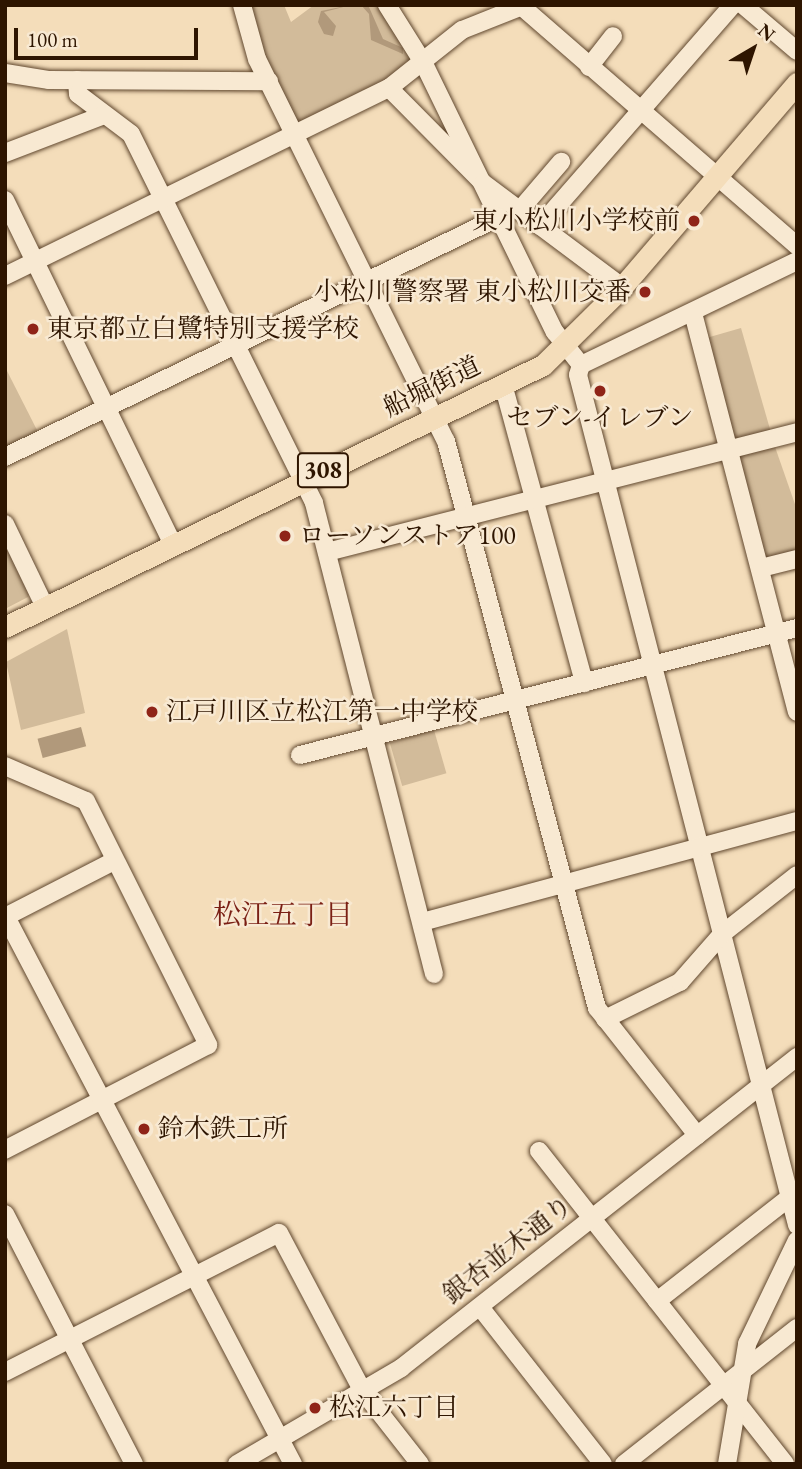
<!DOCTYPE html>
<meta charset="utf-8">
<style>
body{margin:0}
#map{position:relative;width:802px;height:1469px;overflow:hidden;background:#f4ddba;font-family:"EB Garamond","Noto Serif JP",serif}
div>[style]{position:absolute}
.green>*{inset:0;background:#d2bb9a;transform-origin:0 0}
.water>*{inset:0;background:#b1997b;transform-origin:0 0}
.roads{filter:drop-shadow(0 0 2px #60472e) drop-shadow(0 0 2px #60472e)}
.minor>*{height:18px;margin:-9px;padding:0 9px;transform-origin:9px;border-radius:9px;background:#f8e9d2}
.major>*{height:21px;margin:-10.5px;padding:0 10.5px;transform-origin:10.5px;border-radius:10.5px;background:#f4ddba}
.dots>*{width:19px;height:19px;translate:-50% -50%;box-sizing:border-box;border:4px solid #f8e9d2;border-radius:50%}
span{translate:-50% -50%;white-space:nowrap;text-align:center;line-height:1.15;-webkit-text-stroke:5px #f8e9d2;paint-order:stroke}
.shield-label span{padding:2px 5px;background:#f8e9d2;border:2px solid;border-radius:5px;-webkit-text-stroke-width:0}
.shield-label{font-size:24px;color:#2e1500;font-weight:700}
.poi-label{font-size:26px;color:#2e1500}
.right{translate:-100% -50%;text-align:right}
.left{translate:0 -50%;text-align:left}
.street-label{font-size:26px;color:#2e1500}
.neighbourhood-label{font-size:28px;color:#7a1f14}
.frame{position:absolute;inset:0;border:7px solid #2e1500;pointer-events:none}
.north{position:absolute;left:718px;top:14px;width:70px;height:70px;-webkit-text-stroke:5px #f8e9d2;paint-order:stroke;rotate:39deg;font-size:19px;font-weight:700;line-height:28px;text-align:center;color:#2e1500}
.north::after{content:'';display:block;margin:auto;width:24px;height:32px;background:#2e1500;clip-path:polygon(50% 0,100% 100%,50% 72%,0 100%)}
.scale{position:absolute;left:14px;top:28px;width:184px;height:32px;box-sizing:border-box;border:4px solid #2e1500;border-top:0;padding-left:9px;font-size:21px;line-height:24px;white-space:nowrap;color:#2e1500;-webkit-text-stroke:5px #f8e9d2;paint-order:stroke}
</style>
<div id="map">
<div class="green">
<div style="clip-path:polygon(248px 5px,284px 5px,291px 22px,314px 5px,379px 5px,414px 61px,389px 82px,304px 123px,297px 122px,259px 42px)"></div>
<div style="left:741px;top:328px;width:110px;height:37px;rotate:74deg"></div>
<div style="clip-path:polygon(5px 367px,38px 432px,5px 449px)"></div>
<div style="clip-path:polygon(774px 444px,797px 510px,797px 555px,766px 563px,737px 455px)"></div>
<div style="clip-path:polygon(5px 535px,31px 588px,28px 597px,5px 609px)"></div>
<div style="clip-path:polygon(67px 629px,85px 713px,21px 730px,6px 662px)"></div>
<div style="left:434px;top:730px;width:45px;height:46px;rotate:74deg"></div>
</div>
<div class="water">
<div style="clip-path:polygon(351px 5px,324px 12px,336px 26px,333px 36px,324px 34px,318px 22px,321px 11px)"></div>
<div style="clip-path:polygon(361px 5px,369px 7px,383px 39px,403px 48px,403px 54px,371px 40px,369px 14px)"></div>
<div style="left:81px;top:727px;width:20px;height:45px;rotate:75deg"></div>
</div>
<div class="roads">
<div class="minor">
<div style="left:242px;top:5px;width:56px;rotate:74.5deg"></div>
<div style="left:257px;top:59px;width:426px;rotate:63.7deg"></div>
<div style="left:446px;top:441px;width:587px;rotate:75.09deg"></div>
<div style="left:597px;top:1008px;width:162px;rotate:51.8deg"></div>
<div style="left:387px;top:5px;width:70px;rotate:57.9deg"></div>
<div style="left:424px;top:64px;width:298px;rotate:64deg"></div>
<div style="left:555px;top:332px;width:42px;rotate:51.8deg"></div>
<div style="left:581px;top:365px;width:10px;rotate:107deg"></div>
<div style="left:578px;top:375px;width:878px;rotate:75.55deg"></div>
<div style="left:520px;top:5px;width:367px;rotate:41deg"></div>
<div style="left:743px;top:5px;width:71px;rotate:40.4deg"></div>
<div style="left:589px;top:67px;width:39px;rotate:-52deg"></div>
<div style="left:5px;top:73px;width:45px;rotate:9deg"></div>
<div style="left:49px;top:80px;width:220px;rotate:0.3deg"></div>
<div style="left:77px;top:80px;width:14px;rotate:86deg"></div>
<div style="left:78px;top:94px;width:66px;rotate:37deg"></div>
<div style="left:131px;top:134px;width:412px;rotate:63.6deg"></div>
<div style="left:314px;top:503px;width:486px;rotate:75.7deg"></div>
<div style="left:389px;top:88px;width:134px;rotate:45.3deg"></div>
<div style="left:483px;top:183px;width:174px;rotate:36.8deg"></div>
<div style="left:5px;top:153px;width:106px;rotate:-21deg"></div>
<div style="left:5px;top:200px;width:381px;rotate:64deg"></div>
<div style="left:519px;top:211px;width:65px;rotate:-49.4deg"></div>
<div style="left:540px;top:226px;width:293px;rotate:-48.9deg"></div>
<div style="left:5px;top:276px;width:428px;rotate:-26.1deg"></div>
<div style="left:389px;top:88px;width:93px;rotate:-38.5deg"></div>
<div style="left:462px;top:30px;width:68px;rotate:-21.6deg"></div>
<div style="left:693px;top:313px;width:412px;rotate:75.4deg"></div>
<div style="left:581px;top:365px;width:240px;rotate:-25.7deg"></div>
<div style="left:503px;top:384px;width:310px;rotate:74.8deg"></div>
<div style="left:5px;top:457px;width:549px;rotate:-25.91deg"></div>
<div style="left:5px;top:524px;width:92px;rotate:64.3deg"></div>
<div style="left:327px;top:552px;width:485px;rotate:-14.3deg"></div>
<div style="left:761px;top:568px;width:37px;rotate:-14deg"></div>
<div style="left:300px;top:755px;width:513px;rotate:-14.33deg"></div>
<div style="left:5px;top:766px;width:88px;rotate:23.4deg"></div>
<div style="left:86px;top:801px;width:273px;rotate:63.4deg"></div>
<div style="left:208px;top:1045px;width:229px;rotate:152.7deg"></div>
<div style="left:5px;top:915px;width:620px;rotate:62.32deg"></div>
<div style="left:5px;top:917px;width:123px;rotate:-27.2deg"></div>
<div style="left:422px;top:922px;width:388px;rotate:-15.1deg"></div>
<div style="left:605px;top:1019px;width:84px;rotate:-26.3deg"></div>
<div style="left:680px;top:982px;width:64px;rotate:-48.8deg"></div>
<div style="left:722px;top:934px;width:95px;rotate:-38.2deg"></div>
<div style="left:539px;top:1151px;width:398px;rotate:51.8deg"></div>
<div style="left:5px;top:1214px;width:281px;rotate:62.7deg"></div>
<div style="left:657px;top:1301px;width:169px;rotate:-38deg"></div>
<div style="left:480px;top:1307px;width:199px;rotate:51.9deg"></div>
<div style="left:5px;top:1372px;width:307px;rotate:-26.9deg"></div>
<div style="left:279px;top:1233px;width:178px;rotate:62.1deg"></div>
<div style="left:362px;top:1390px;width:94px;rotate:51.9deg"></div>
<div style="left:237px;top:1464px;width:190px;rotate:-30.3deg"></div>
<div style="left:401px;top:1368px;width:504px;rotate:-38.14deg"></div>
<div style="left:624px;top:1464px;width:220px;rotate:-38.2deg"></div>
<div style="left:727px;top:1464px;width:122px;rotate:-80.5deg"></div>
<div style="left:747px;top:1344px;width:115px;rotate:-64.3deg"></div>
</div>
<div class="major">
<div style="left:5px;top:627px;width:598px;rotate:-25.97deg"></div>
<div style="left:543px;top:365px;width:111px;rotate:-44.6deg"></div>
<div style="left:622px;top:287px;width:269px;rotate:-49.4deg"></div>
</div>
</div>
<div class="dots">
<div style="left:694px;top:221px;background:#8f2418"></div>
<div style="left:645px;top:292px;background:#8f2418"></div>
<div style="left:33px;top:329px;background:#8f2418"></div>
<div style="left:600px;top:391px;background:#8f2418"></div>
<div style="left:285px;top:536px;background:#8f2418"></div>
<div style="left:152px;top:712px;background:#8f2418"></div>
<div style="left:144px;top:1129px;background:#8f2418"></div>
<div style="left:315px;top:1408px;background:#8f2418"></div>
</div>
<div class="shield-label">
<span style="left:323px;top:470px">308</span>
</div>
<div class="poi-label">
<span class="right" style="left:680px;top:221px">東小松川小学校前</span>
<span class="right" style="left:631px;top:292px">小松川警察署 東小松川交番</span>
<span class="left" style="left:47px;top:329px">東京都立白鷺特別支援学校</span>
<span style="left:600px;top:418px">セブン-イレブン</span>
<span class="left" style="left:299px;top:536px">ローソンストア100</span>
<span class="left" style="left:166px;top:712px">江戸川区立松江第一中学校</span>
<span class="left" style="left:158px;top:1129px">鈴木鉄工所</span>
<span class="left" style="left:329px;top:1408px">松江六丁目</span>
</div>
<div class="street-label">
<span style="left:432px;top:387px;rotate:-26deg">船堀街道</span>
<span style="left:508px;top:1250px;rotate:-38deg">銀杏並木通り</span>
</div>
<div class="neighbourhood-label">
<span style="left:283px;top:914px">松江五丁目</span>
</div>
<div class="frame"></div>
<div class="north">N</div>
<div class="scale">100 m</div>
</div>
